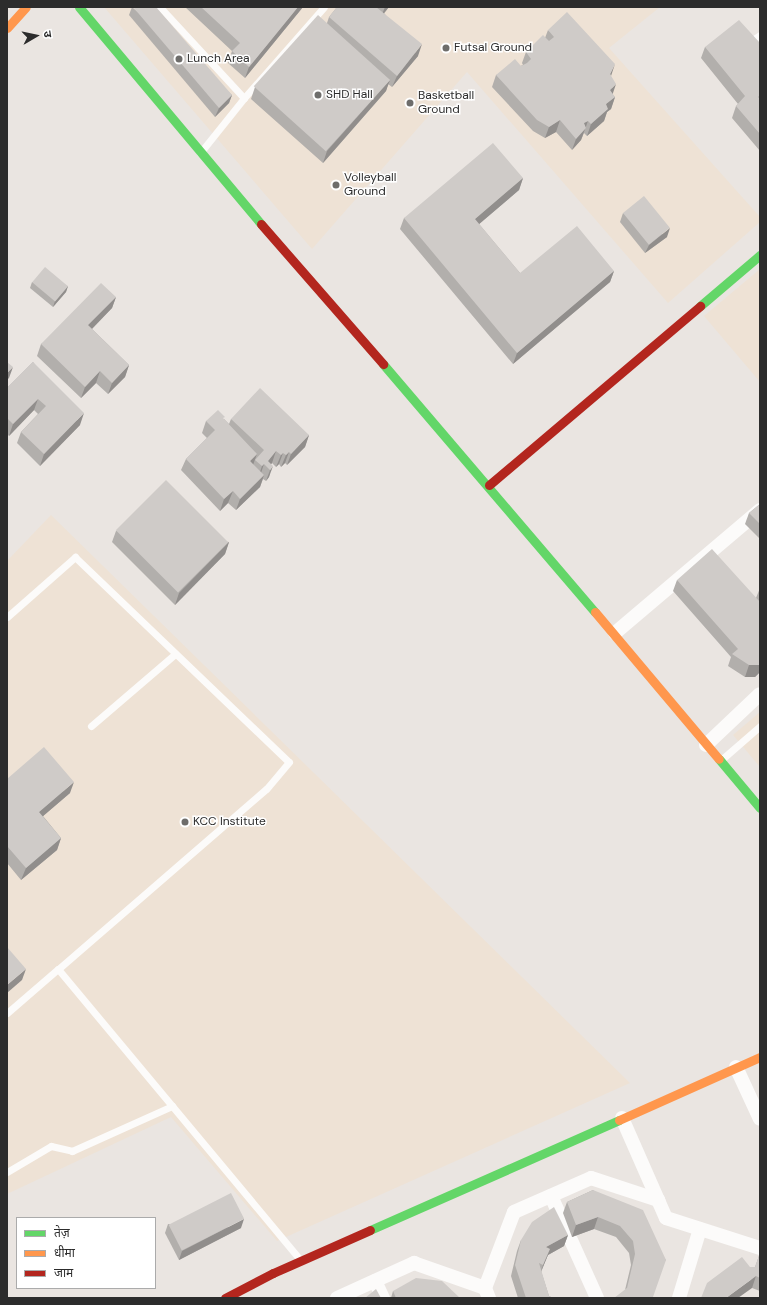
<!DOCTYPE html>
<meta charset="utf-8">
<style>
body{margin:0}
#map{position:relative;width:767px;height:1305px;overflow:hidden;background:#eae5e1;font-family:"DM Sans","Noto Sans Devanagari",sans-serif}
div>[style]{position:absolute}
.education>*{inset:0;background:#eee2d5}
.lane>*{height:7px;margin:-3.5px;padding:0 3.5px;transform-origin:3.5px;border-radius:3.5px;background:#fcfbfa}
.street>*{height:14px;margin:-7px;padding:0 7px;transform-origin:7px;border-radius:7px;background:#fcfbfa}
.fast>*{height:9px;margin:-4.5px;padding:0 4.5px;transform-origin:4.5px;border-radius:4.5px;background:#63d668}
.slow>*{height:9px;margin:-4.5px;padding:0 4.5px;transform-origin:4.5px;border-radius:4.5px;background:#ff974d}
.jam>*{height:9px;margin:-4.5px;padding:0 4.5px;transform-origin:4.5px;border-radius:4.5px;background:#b3261e}
.wall>*{inset:0;background:#b2afac}
.shaded-wall>*{inset:0;background:#918e8c}
.building>*{inset:0;background:#cfcbc8;transform-origin:0 0}
.dots>*{width:11px;height:11px;translate:-50% -50%;box-sizing:border-box;border:2px solid #fff;border-radius:50%}
span{translate:-50% -50%;white-space:nowrap;text-align:center;line-height:1.15;-webkit-text-stroke:3px #fff;paint-order:stroke}
.poi-label{font-size:12px;color:#2c2c2c}
.left{translate:0 -50%;text-align:left}
.frame{position:absolute;inset:0;border:8px solid #2c2c2c;pointer-events:none}
.legend{position:absolute;left:16px;top:1217px;width:140px;height:72px;box-sizing:border-box;background:#fff;border:1px solid #ababab;margin:0;padding:5px 7px;list-style:none;font-size:12px;color:#2c2c2c}
.legend li{display:flex;align-items:center;gap:8px;height:20px}
.legend b{width:20px;border:1px solid #ababab}
.north{position:absolute;left:16px;top:16px;width:40px;height:40px;-webkit-text-stroke:3px #fff;paint-order:stroke;rotate:81deg;font-size:11px;font-weight:700;line-height:16px;text-align:center;color:#2c2c2c}
.north::after{content:'';display:block;margin:auto;width:14px;height:18px;background:#2c2c2c;clip-path:polygon(50% 0,100% 100%,50% 72%,0 100%)}
</style>
<div id="map">
<div class="education">
<div style="clip-path:polygon(104px 7px,660px 7px,609px 48px,760px 217px,760px 222px,668px 303px,467px 72px,312px 249px)"></div>
<div style="clip-path:polygon(760px 269px,760px 382px,704px 316px)"></div>
<div style="clip-path:polygon(51px 515px,630px 1083px,277px 1241px,171px 1117px,7px 1194px,7px 561px)"></div>
<div style="clip-path:polygon(760px 712px,760px 767px,733px 735px)"></div>
</div>
<div class="lane">
<div style="left:160px;top:7px;width:124px;rotate:47.3deg"></div>
<div style="left:760px;top:35px;width:7px;rotate:146deg"></div>
<div style="left:754px;top:39px;width:9px;rotate:49deg"></div>
<div style="left:200px;top:153px;width:70px;rotate:-51.3deg"></div>
<div style="left:244px;top:98px;width:121px;rotate:-48.7deg"></div>
<div style="left:7px;top:617px;width:91px;rotate:-41.4deg"></div>
<div style="left:75px;top:557px;width:296px;rotate:43.8deg"></div>
<div style="left:289px;top:762px;width:35px;rotate:130deg"></div>
<div style="left:266px;top:789px;width:275px;rotate:139.1deg"></div>
<div style="left:58px;top:969px;width:378px;rotate:50.2deg"></div>
<div style="left:91px;top:726px;width:111px;rotate:-40.6deg"></div>
<div style="left:721px;top:760px;width:52px;rotate:-41.1deg"></div>
<div style="left:7px;top:1013px;width:67px;rotate:-40.8deg"></div>
<div style="left:7px;top:1172px;width:51px;rotate:-30.6deg"></div>
<div style="left:51px;top:1146px;width:22px;rotate:13deg"></div>
<div style="left:72px;top:1151px;width:110px;rotate:-24.2deg"></div>
</div>
<div class="street">
<div style="left:615px;top:633px;width:190px;rotate:-40.3deg"></div>
<div style="left:706px;top:745px;width:74px;rotate:-43.4deg"></div>
<div style="left:736px;top:1067px;width:57px;rotate:65.2deg"></div>
<div style="left:622px;top:1118px;width:109px;rotate:66.3deg"></div>
<div style="left:666px;top:1218px;width:99px;rotate:17.7deg"></div>
<div style="left:551px;top:1196px;width:112px;rotate:65.7deg"></div>
<div style="left:375px;top:1281px;width:19px;rotate:65deg"></div>
<div style="left:337px;top:1298px;width:85px;rotate:-24.4deg"></div>
<div style="left:414px;top:1263px;width:75px;rotate:19.4deg"></div>
<div style="left:489px;top:1298px;width:11px;rotate:-112deg"></div>
<div style="left:485px;top:1288px;width:81px;rotate:-69.1deg"></div>
<div style="left:514px;top:1212px;width:84px;rotate:-23.8deg"></div>
<div style="left:591px;top:1178px;width:71px;rotate:18.2deg"></div>
<div style="left:679px;top:1298px;width:72px;rotate:-73.1deg"></div>
</div>
<div class="fast">
<div style="left:79px;top:7px;width:283px;rotate:50deg"></div>
<div style="left:700px;top:306px;width:79px;rotate:-40.4deg"></div>
<div style="left:383px;top:364px;width:326px;rotate:49.5deg"></div>
<div style="left:719px;top:759px;width:64px;rotate:50.1deg"></div>
<div style="left:370px;top:1230px;width:272px;rotate:-23.8deg"></div>
</div>
<div class="slow">
<div style="left:7px;top:28px;width:28px;rotate:-48deg"></div>
<div style="left:595px;top:612px;width:192px;rotate:49.9deg"></div>
<div style="left:619px;top:1120px;width:154px;rotate:-24.1deg"></div>
</div>
<div class="jam">
<div style="left:261px;top:224px;width:186px;rotate:48.9deg"></div>
<div style="left:489px;top:485px;width:277px;rotate:-40.3deg"></div>
<div style="left:225px;top:1298px;width:54px;rotate:-27.5deg"></div>
<div style="left:273px;top:1273px;width:106px;rotate:-23.9deg"></div>
</div>
<div class="wall">
<div style="clip-path:polygon(132px 7px,232px 95px,229px 103px,215px 117px,129px 15px)"></div>
<div style="clip-path:polygon(185px 7px,303px 7px,245px 78px,228px 63px,232px 51px)"></div>
<div style="clip-path:polygon(337px 7px,389px 7px,384px 13px,418px 56px,392px 87px,388px 84px,386px 91px,323px 163px,251px 99px,255px 87px,327px 23px,329px 17px)"></div>
<div style="clip-path:polygon(548px 30px,611px 76px,612px 94px,615px 97px,611px 109px,607px 112px,604px 121px,587px 136px,584px 133px,581px 140px,572px 150px,556px 132px,545px 138px,533px 131px,492px 87px,496px 75px,523px 65px,522px 63px,526px 52px,545px 38px)"></div>
<div style="clip-path:polygon(760px 43px,760px 151px,732px 118px,736px 106px,738px 104px,701px 58px,705px 47px)"></div>
<div style="clip-path:polygon(523px 178px,519px 190px,479px 224px,520px 273px,614px 271px,610px 282px,513px 364px,400px 229px,404px 218px)"></div>
<div style="clip-path:polygon(623px 213px,667px 237px,645px 253px,620px 222px)"></div>
<div style="clip-path:polygon(32px 282px,68px 286px,66px 292px,53px 307px,30px 288px)"></div>
<div style="clip-path:polygon(116px 297px,112px 308px,92px 329px,129px 365px,125px 377px,108px 394px,96px 383px,81px 398px,37px 356px,41px 344px)"></div>
<div style="clip-path:polygon(33px 362px,80px 425px,40px 466px,17px 443px,21px 432px,38px 414px,34px 410px,9px 436px,7px 434px,7px 388px)"></div>
<div style="clip-path:polygon(224px 419px,229px 424px,231px 419px,309px 435px,305px 447px,287px 465px,285px 463px,281px 467px,279px 464px,276px 467px,272px 463px,271px 464px,269px 477px,266px 481px,263px 479px,260px 487px,236px 510px,228px 503px,220px 511px,181px 470px,186px 459px,207px 438px,202px 433px,206px 421px)"></div>
<div style="clip-path:polygon(760px 504px,760px 539px,745px 524px,749px 513px)"></div>
<div style="clip-path:polygon(116px 531px,229px 542px,225px 554px,175px 605px,112px 542px)"></div>
<div style="clip-path:polygon(677px 580px,756px 598px,760px 588px,760px 672px,755px 677px,745px 677px,728px 666px,731px 657px,673px 591px)"></div>
<div style="clip-path:polygon(7px 779px,70px 793px,43px 816px,61px 838px,57px 850px,21px 880px,7px 863px)"></div>
<div style="clip-path:polygon(593px 1190px,666px 1260px,625px 1290px,631px 1265px,629px 1253px,616px 1237px,594px 1229px,572px 1237px,563px 1213px,567px 1202px)"></div>
<div style="clip-path:polygon(168px 1224px,241px 1228px,179px 1260px,165px 1233px)"></div>
<div style="clip-path:polygon(568px 1235px,564px 1246px,548px 1255px,541px 1271px,549px 1296px,553px 1298px,518px 1298px,511px 1276px,517px 1251px,521px 1240px)"></div>
<div style="clip-path:polygon(760px 1253px,760px 1291px,752px 1288px,750px 1267px,755px 1267px)"></div>
<div style="clip-path:polygon(393px 1291px,460px 1298px,391px 1298px)"></div>
</div>
<div class="shaded-wall">
<div style="clip-path:polygon(298px 7px,303px 7px,245px 78px,249px 67px)"></div>
<div style="clip-path:polygon(385px 7px,389px 7px,381px 17px)"></div>
<div style="clip-path:polygon(422px 44px,418px 56px,392px 87px,397px 76px)"></div>
<div style="clip-path:polygon(615px 64px,611px 76px,610px 74px)"></div>
<div style="clip-path:polygon(390px 80px,386px 91px,323px 163px,327px 151px)"></div>
<div style="clip-path:polygon(616px 84px,612px 96px,610px 90px)"></div>
<div style="clip-path:polygon(232px 95px,229px 103px,215px 117px,219px 108px)"></div>
<div style="clip-path:polygon(615px 97px,611px 109px,607px 112px,604px 121px,587px 136px,591px 124px,606px 104px)"></div>
<div style="clip-path:polygon(560px 120px,556px 132px,545px 138px,549px 127px)"></div>
<div style="clip-path:polygon(588px 121px,581px 140px,572px 150px,576px 139px,584px 123px)"></div>
<div style="clip-path:polygon(523px 178px,519px 190px,471px 231px,475px 219px)"></div>
<div style="clip-path:polygon(670px 228px,667px 237px,645px 253px,649px 245px)"></div>
<div style="clip-path:polygon(614px 271px,610px 282px,513px 364px,517px 353px)"></div>
<div style="clip-path:polygon(68px 286px,66px 292px,53px 307px,55px 301px)"></div>
<div style="clip-path:polygon(116px 297px,112px 308px,84px 337px,88px 325px)"></div>
<div style="clip-path:polygon(129px 365px,125px 377px,108px 394px,112px 383px)"></div>
<div style="clip-path:polygon(13px 367px,9px 378px,7px 380px,7px 373px)"></div>
<div style="clip-path:polygon(100px 371px,96px 383px,81px 398px,85px 387px)"></div>
<div style="clip-path:polygon(38px 399px,34px 410px,9px 436px,13px 424px)"></div>
<div style="clip-path:polygon(84px 413px,80px 425px,40px 466px,44px 454px)"></div>
<div style="clip-path:polygon(309px 435px,305px 447px,287px 465px,291px 454px)"></div>
<div style="clip-path:polygon(276px 451px,272px 463px,268px 468px,268px 461px)"></div>
<div style="clip-path:polygon(289px 452px,285px 463px,281px 467px,286px 455px)"></div>
<div style="clip-path:polygon(283px 453px,279px 464px,276px 467px,281px 455px)"></div>
<div style="clip-path:polygon(257px 454px,253px 465px,250px 461px)"></div>
<div style="clip-path:polygon(264px 464px,260px 476px,258px 478px,262px 466px)"></div>
<div style="clip-path:polygon(273px 466px,269px 477px,266px 481px,270px 470px)"></div>
<div style="clip-path:polygon(264px 475px,260px 487px,236px 510px,240px 499px)"></div>
<div style="clip-path:polygon(233px 491px,228px 503px,220px 511px,224px 499px)"></div>
<div style="clip-path:polygon(229px 542px,225px 554px,175px 605px,179px 593px)"></div>
<div style="clip-path:polygon(760px 664px,760px 672px,755px 677px,745px 677px,749px 665px)"></div>
<div style="clip-path:polygon(74px 782px,70px 793px,35px 823px,39px 812px)"></div>
<div style="clip-path:polygon(61px 838px,57px 850px,21px 880px,26px 868px)"></div>
<div style="clip-path:polygon(26px 969px,22px 980px,7px 993px,7px 985px)"></div>
<div style="clip-path:polygon(598px 1217px,594px 1229px,572px 1237px,576px 1225px)"></div>
<div style="clip-path:polygon(244px 1219px,241px 1228px,179px 1260px,182px 1251px)"></div>
<div style="clip-path:polygon(568px 1235px,564px 1246px,548px 1255px,539px 1277px,543px 1265px,546px 1247px)"></div>
<div style="clip-path:polygon(756px 1276px,752px 1288px,738px 1298px,726px 1298px)"></div>
</div>
<div class="building">
<div style="clip-path:polygon(133px 7px,156px 7px,232px 95px,219px 108px)"></div>
<div style="clip-path:polygon(201px 7px,298px 7px,249px 67px,232px 51px,240px 43px)"></div>
<div style="clip-path:polygon(337px 7px,376px 7px,422px 44px,397px 76px,329px 17px)"></div>
<div style="clip-path:polygon(567px 12px,615px 64px,610px 74px,616px 84px,610px 90px,615px 97px,606px 104px,608px 109px,591px 124px,588px 121px,584px 123px,586px 128px,576px 139px,560px 120px,549px 127px,537px 120px,496px 75px,515px 59px,521px 66px,527px 63px,531px 59px,526px 52px,543px 35px,549px 41px,554px 37px,548px 30px)"></div>
<div style="left:318px;top:15px;width:97px;height:96px;rotate:42deg"></div>
<div style="clip-path:polygon(739px 20px,760px 43px,760px 95px,758px 97px,760px 99px,760px 134px,736px 106px,745px 96px,705px 47px)"></div>
<div style="clip-path:polygon(493px 143px,523px 178px,475px 219px,520px 273px,577px 226px,614px 271px,517px 353px,404px 218px)"></div>
<div style="left:644px;top:196px;width:41px;height:27px;rotate:51deg"></div>
<div style="left:45px;top:267px;width:30px;height:20px;rotate:40deg"></div>
<div style="clip-path:polygon(101px 283px,116px 297px,88px 325px,129px 365px,112px 383px,100px 371px,85px 387px,41px 344px)"></div>
<div style="clip-path:polygon(7px 362px,13px 367px,7px 373px)"></div>
<div style="clip-path:polygon(33px 362px,84px 413px,44px 454px,21px 432px,46px 406px,38px 399px,13px 424px,7px 418px,7px 388px)"></div>
<div style="clip-path:polygon(260px 388px,309px 435px,291px 454px,289px 452px,286px 455px,283px 453px,281px 455px,276px 451px,268px 461px,273px 466px,270px 470px,264px 464px,262px 466px,255px 460px,264px 450px,231px 419px)"></div>
<div style="clip-path:polygon(218px 410px,225px 417px,223px 418px,257px 454px,250px 461px,264px 475px,240px 499px,233px 491px,224px 499px,186px 459px,215px 430px,206px 421px)"></div>
<div style="left:166px;top:480px;width:88px;height:71px;rotate:45deg"></div>
<div style="clip-path:polygon(760px 504px,760px 524px,749px 513px)"></div>
<div style="clip-path:polygon(712px 549px,760px 602px,760px 664px,759px 665px,749px 665px,732px 654px,738px 649px,677px 580px)"></div>
<div style="clip-path:polygon(44px 747px,74px 782px,39px 812px,61px 838px,26px 868px,7px 846px,7px 779px)"></div>
<div style="clip-path:polygon(7px 947px,26px 969px,7px 985px)"></div>
<div style="clip-path:polygon(593px 1190px,643px 1210px,666px 1260px,653px 1297px,653px 1298px,614px 1298px,627px 1288px,635px 1254px,633px 1241px,620px 1226px,598px 1217px,576px 1225px,567px 1202px)"></div>
<div style="left:231px;top:1193px;width:29px;height:70px;rotate:63deg"></div>
<div style="clip-path:polygon(554px 1207px,568px 1235px,546px 1247px,550px 1249px,543px 1265px,539px 1263px,549px 1296px,553px 1298px,526px 1298px,515px 1265px,521px 1240px,532px 1222px)"></div>
<div style="clip-path:polygon(760px 1253px,760px 1278px,756px 1276px,726px 1298px,701px 1298px,707px 1283px,742px 1257px,750px 1267px,755px 1267px)"></div>
<div style="clip-path:polygon(416px 1278px,442px 1281px,460px 1298px,396px 1298px,393px 1291px)"></div>
<div style="clip-path:polygon(376px 1289px,381px 1298px,365px 1298px)"></div>
</div>
<div class="dots">
<div style="left:446px;top:48px;background:#6e6d6b"></div>
<div style="left:179px;top:59px;background:#6e6d6b"></div>
<div style="left:318px;top:95px;background:#6e6d6b"></div>
<div style="left:410px;top:103px;background:#6e6d6b"></div>
<div style="left:336px;top:185px;background:#6e6d6b"></div>
<div style="left:185px;top:822px;background:#6e6d6b"></div>
</div>
<div class="poi-label">
<span class="left" style="left:454px;top:48px">Futsal Ground</span>
<span class="left" style="left:187px;top:59px">Lunch Area</span>
<span class="left" style="left:326px;top:95px">SHD Hall</span>
<span class="left" style="left:418px;top:103px">Basketball<br>Ground</span>
<span class="left" style="left:344px;top:185px">Volleyball<br>Ground</span>
<span class="left" style="left:193px;top:822px">KCC Institute</span>
</div>
<div class="frame"></div>
<ul class="legend">
<li><b style="height:5px;background:#63d668"></b>तेज़</li>
<li><b style="height:5px;background:#ff974d"></b>धीमा</li>
<li><b style="height:5px;background:#b3261e"></b>जाम</li>
</ul>
<div class="north">उ</div>
</div>
